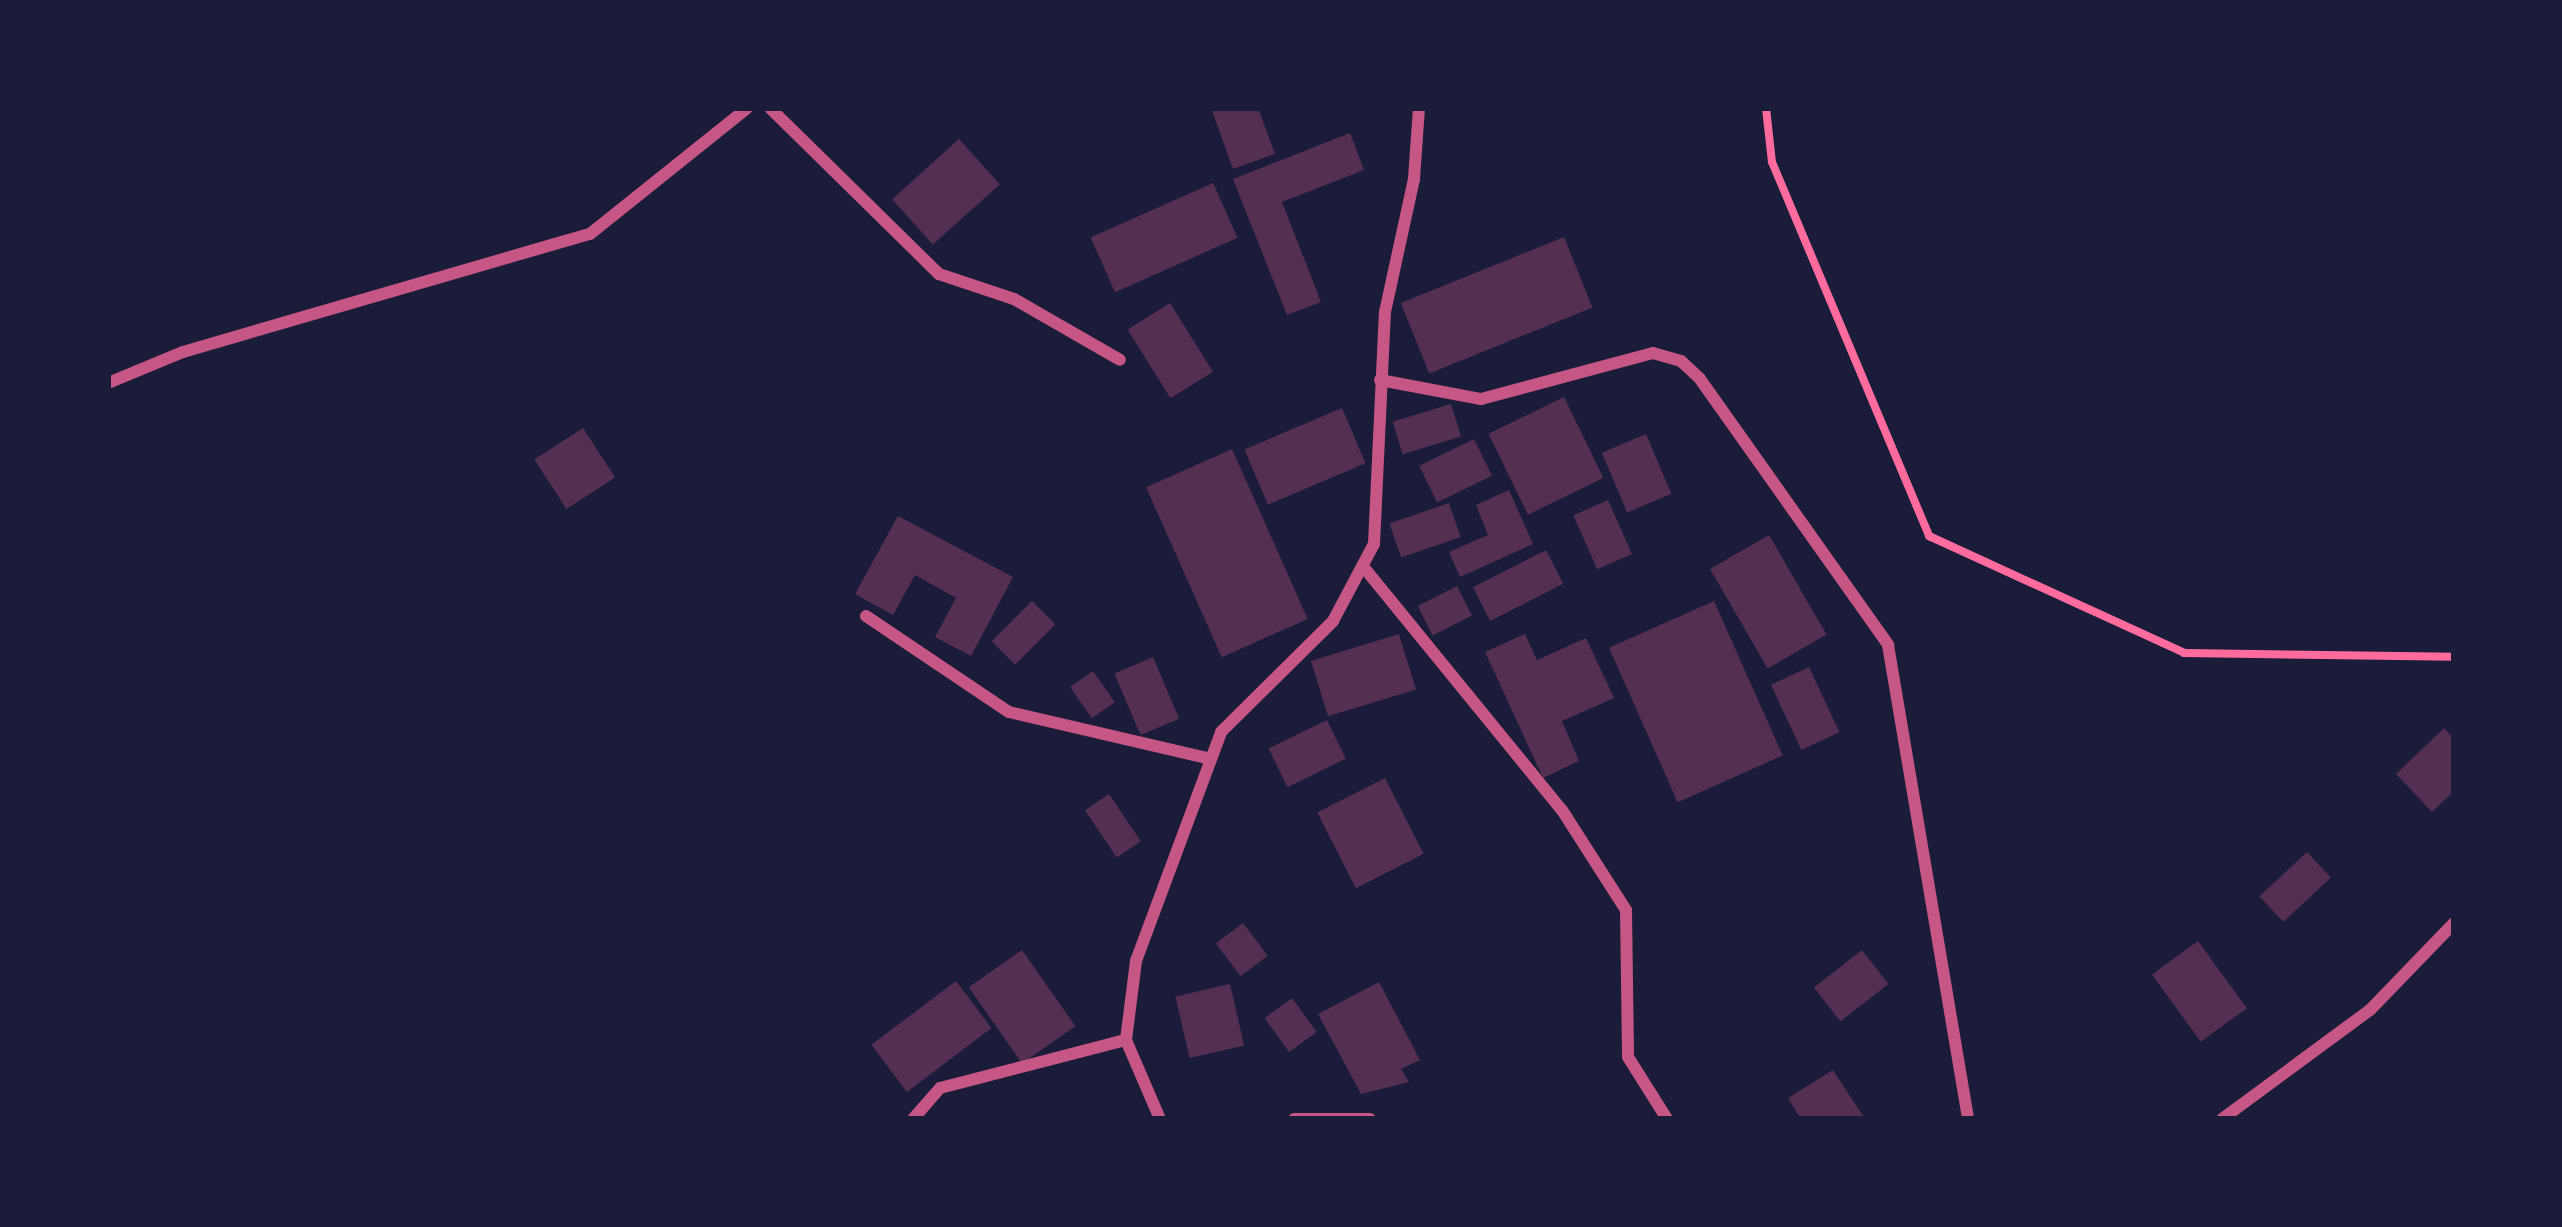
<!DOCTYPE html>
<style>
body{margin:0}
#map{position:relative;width:2562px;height:1227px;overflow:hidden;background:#1b1b3a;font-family:"Exo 2",sans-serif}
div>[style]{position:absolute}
.building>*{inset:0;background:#542f53;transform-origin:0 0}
.path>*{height:8px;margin:-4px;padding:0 4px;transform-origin:4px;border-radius:4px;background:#ff6b9d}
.minor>*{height:12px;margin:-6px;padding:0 6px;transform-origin:6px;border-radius:6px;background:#c65784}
span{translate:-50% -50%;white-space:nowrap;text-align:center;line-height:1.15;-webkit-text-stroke:9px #1b1b3a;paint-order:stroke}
.frame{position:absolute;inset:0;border:111px solid #1b1b3a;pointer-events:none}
</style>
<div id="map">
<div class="building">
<div style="clip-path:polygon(1211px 108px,1258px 108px,1275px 154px,1233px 169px)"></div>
<div style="clip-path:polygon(1350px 133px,1364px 170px,1282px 202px,1321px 302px,1287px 315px,1233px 179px)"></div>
<div style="left:959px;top:139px;width:61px;height:90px;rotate:48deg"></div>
<div style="left:1213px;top:183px;width:60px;height:134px;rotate:66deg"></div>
<div style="left:1564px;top:237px;width:76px;height:176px;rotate:68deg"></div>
<div style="left:1170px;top:303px;width:81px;height:50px;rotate:58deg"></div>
<div style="left:1564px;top:397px;width:90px;height:84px;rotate:64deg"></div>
<div style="left:1451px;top:404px;width:34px;height:61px;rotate:73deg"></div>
<div style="left:1342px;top:408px;width:60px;height:106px;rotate:67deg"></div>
<div style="left:583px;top:428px;width:59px;height:58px;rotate:57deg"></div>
<div style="left:1646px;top:434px;width:65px;height:48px;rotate:67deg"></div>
<div style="left:1474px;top:439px;width:41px;height:61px;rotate:64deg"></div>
<div style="left:1232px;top:449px;width:186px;height:94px;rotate:66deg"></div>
<div style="clip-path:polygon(1509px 490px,1533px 544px,1460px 577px,1449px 552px,1488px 535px,1476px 505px)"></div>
<div style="left:1608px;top:500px;width:59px;height:38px;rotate:66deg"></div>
<div style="left:1449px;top:503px;width:36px;height:63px;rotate:71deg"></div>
<div style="clip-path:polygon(898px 516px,1013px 577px,971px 656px,935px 637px,956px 598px,915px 575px,893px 615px,855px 594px)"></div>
<div style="left:1769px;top:535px;width:115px;height:68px;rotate:60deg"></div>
<div style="left:1546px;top:550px;width:38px;height:82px;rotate:63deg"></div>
<div style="left:1457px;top:586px;width:33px;height:44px;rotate:63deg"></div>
<div style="left:1032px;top:601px;width:33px;height:57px;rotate:45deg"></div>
<div style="left:1714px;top:601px;width:169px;height:115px;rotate:66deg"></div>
<div style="left:1399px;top:634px;width:58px;height:92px;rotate:73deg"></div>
<div style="clip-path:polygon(1525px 634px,1537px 660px,1586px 638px,1614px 698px,1562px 721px,1579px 761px,1543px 778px,1485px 652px)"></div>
<div style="left:1153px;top:657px;width:67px;height:42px;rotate:67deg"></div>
<div style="left:1809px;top:667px;width:72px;height:42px;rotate:65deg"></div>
<div style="left:1093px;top:671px;width:38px;height:28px;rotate:55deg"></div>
<div style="left:1327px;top:720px;width:43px;height:65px;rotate:64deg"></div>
<div style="clip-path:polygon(2444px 728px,2454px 739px,2454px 791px,2432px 812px,2396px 774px)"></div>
<div style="left:1385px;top:778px;width:85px;height:76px;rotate:63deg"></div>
<div style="left:1109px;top:794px;width:57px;height:29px;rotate:56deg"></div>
<div style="left:2307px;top:852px;width:35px;height:65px;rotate:47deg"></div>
<div style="left:1243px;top:923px;width:41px;height:34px;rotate:53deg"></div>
<div style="left:2198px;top:941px;width:83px;height:57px;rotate:54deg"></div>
<div style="left:1022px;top:950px;width:93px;height:65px;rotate:55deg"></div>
<div style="left:1862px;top:950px;width:43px;height:61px;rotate:52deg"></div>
<div style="left:956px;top:981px;width:59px;height:106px;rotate:53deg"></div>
<div style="clip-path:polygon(1379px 982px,1420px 1060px,1401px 1069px,1409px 1082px,1361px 1094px,1318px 1014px)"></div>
<div style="left:1230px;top:984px;width:63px;height:56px;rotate:77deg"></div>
<div style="left:1292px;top:998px;width:42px;height:34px;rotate:54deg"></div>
<div style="clip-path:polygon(1833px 1070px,1865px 1119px,1801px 1119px,1788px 1098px)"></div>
</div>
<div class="path">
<div style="left:1766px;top:108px;width:54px;rotate:83.7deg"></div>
<div style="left:1772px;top:162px;width:406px;rotate:67.2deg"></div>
<div style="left:1929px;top:536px;width:281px;rotate:24.6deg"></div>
<div style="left:2184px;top:653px;width:270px;rotate:0.8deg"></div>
</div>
<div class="minor">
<div style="left:770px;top:108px;width:237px;rotate:44.5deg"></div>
<div style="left:939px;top:274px;width:79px;rotate:18.4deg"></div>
<div style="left:1014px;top:299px;width:122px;rotate:29.9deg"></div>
<div style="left:1380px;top:380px;width:103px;rotate:10.7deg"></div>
<div style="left:1481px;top:399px;width:178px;rotate:-15deg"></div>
<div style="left:1653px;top:353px;width:29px;rotate:16deg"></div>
<div style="left:1681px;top:361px;width:26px;rotate:43deg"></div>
<div style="left:1700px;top:379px;width:326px;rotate:54.7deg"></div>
<div style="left:1888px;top:645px;width:481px;rotate:80.4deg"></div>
<div style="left:108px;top:383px;width:81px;rotate:-22.5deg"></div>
<div style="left:183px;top:352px;width:424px;rotate:-16.2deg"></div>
<div style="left:590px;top:234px;width:201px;rotate:-38.7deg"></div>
<div style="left:1366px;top:570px;width:310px;rotate:50.8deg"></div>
<div style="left:1562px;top:810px;width:119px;rotate:57.4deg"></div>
<div style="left:1626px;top:910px;width:147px;rotate:89.2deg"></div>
<div style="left:1628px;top:1057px;width:73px;rotate:57.8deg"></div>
<div style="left:866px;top:616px;width:172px;rotate:33.9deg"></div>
<div style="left:1009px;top:712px;width:207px;rotate:13.1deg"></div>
<div style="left:913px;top:1119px;width:41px;rotate:-48.9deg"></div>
<div style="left:940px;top:1088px;width:192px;rotate:-14.5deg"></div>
<div style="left:1160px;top:1119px;width:86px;rotate:-113.3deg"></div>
<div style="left:1126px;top:1040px;width:80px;rotate:-82.8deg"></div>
<div style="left:1136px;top:961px;width:244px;rotate:-69.6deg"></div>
<div style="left:1221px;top:732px;width:158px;rotate:-44.7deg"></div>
<div style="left:1333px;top:621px;width:87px;rotate:-62deg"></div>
<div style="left:1374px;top:544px;width:232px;rotate:-87.3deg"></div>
<div style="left:1385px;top:312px;width:136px;rotate:-77.7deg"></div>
<div style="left:1414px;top:179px;width:71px;rotate:-86deg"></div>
<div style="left:1294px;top:1119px;width:76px"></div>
<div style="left:2222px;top:1119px;width:184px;rotate:-36.4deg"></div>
<div style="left:2370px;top:1010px;width:121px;rotate:-46deg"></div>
</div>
<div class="frame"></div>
</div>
